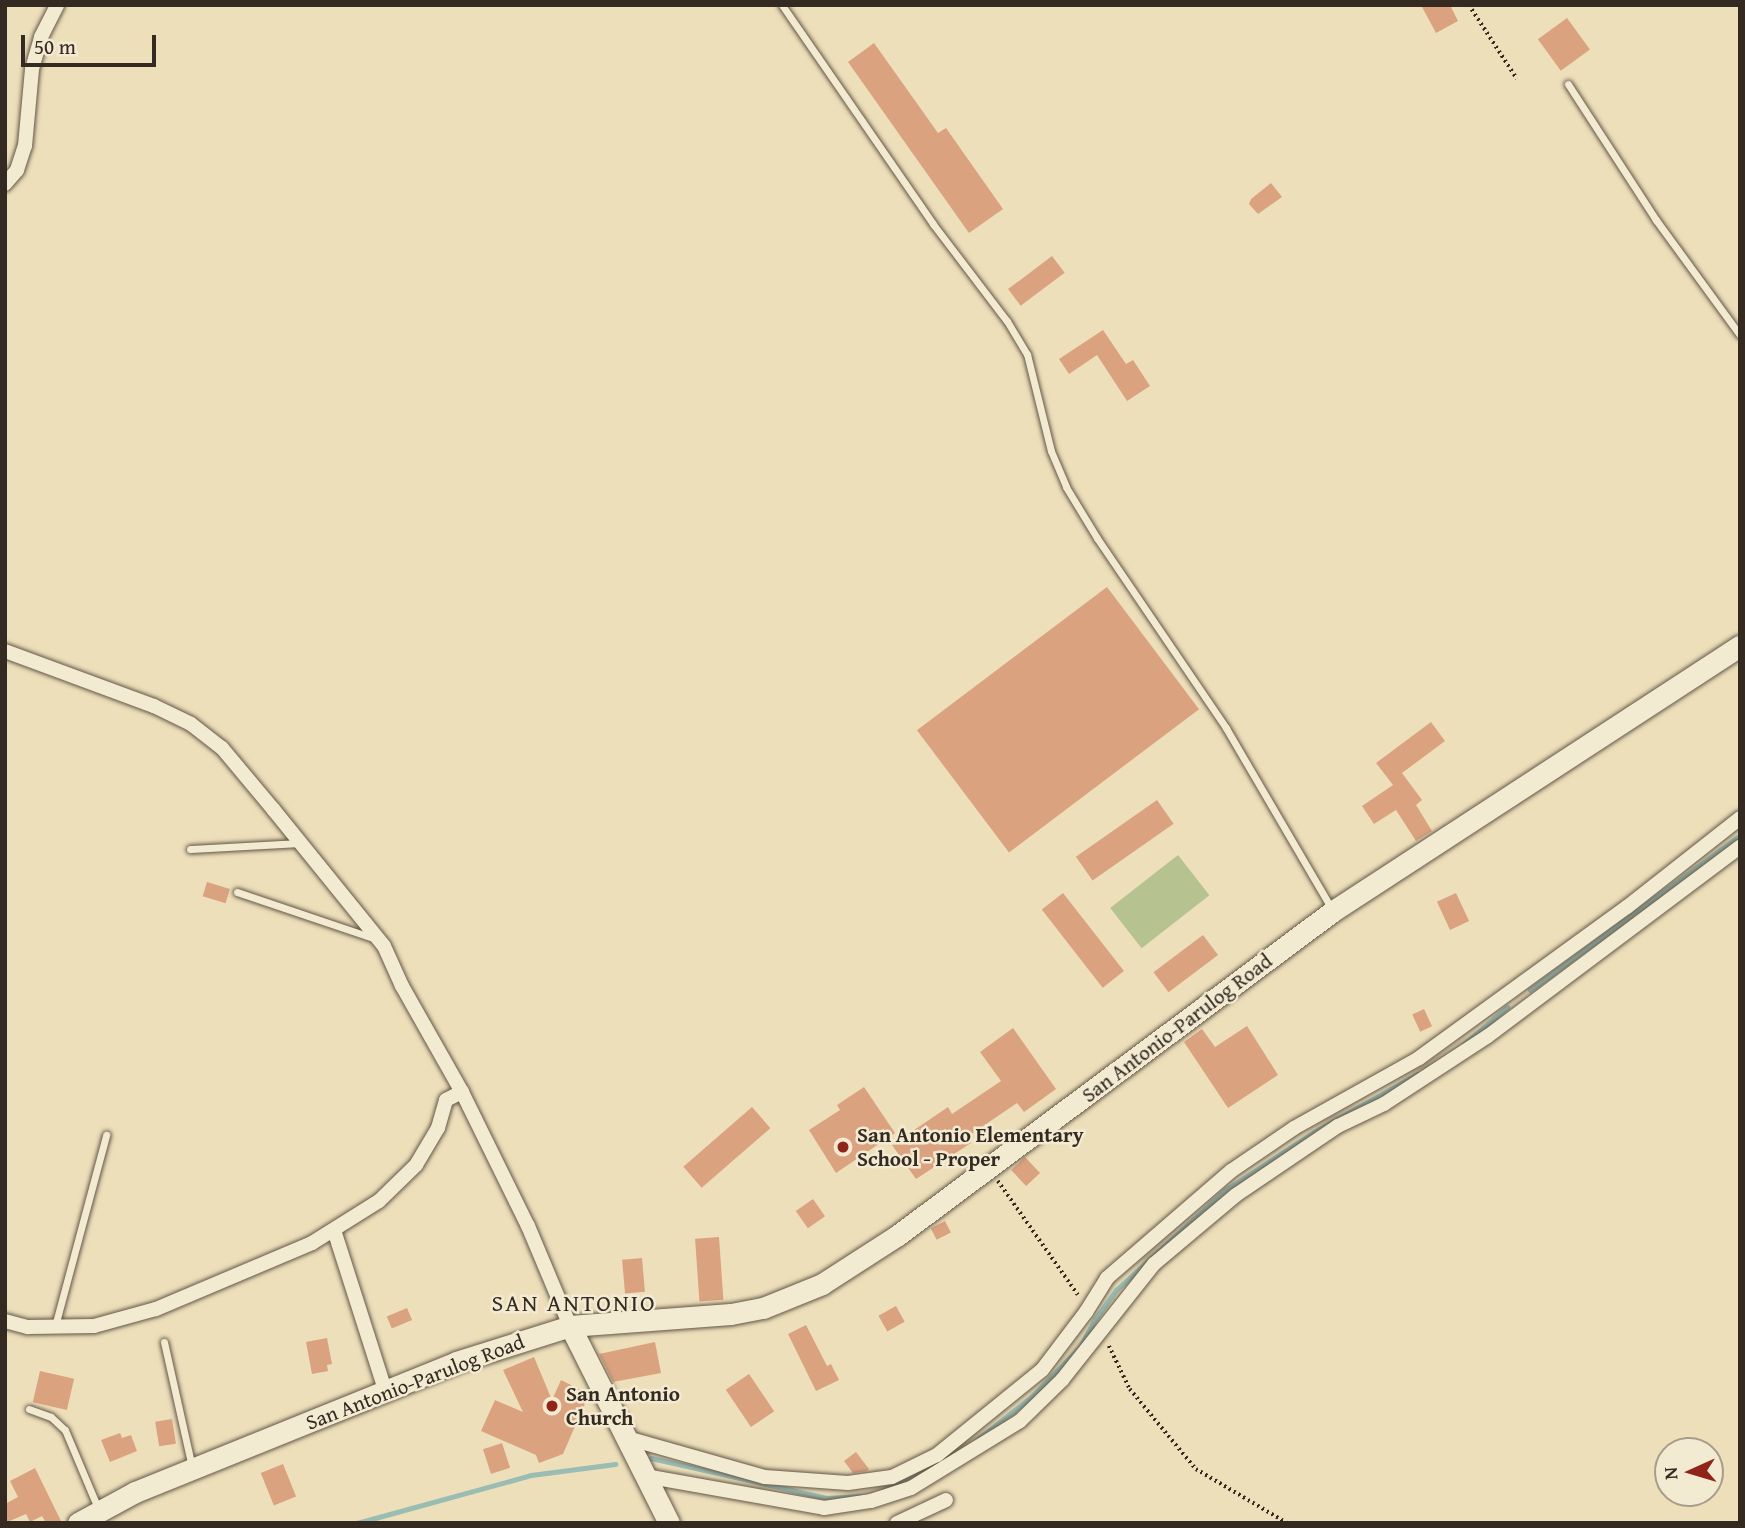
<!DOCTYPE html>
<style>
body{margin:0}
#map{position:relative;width:1745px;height:1528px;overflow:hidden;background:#eddfba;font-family:"Gentium Book Plus",serif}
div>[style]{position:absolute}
.green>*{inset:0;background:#b7c291;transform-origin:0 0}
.stream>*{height:5px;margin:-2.5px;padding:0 2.5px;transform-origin:2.5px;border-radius:2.5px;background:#99bcb3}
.building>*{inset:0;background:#dba280;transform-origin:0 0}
.path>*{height:3.5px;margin-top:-1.75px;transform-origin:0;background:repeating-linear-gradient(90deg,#352a21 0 2px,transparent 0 5.5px)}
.roads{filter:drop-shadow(0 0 2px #635747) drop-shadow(0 0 2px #635747)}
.lane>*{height:7px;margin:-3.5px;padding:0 3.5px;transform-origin:3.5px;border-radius:3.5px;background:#f3ead2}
.street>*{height:14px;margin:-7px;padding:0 7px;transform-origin:7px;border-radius:7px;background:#f3ead2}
.secondary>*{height:21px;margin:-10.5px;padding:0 10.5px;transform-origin:10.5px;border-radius:10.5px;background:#f3ead2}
.dots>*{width:19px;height:19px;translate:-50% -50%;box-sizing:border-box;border:4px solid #f3ead2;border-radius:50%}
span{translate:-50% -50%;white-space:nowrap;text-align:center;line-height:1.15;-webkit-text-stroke:5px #f3ead2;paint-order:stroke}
.street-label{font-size:21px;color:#352a21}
.poi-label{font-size:21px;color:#352a21;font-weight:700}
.left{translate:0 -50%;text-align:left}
.quarter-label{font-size:24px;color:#352a21;letter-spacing:2px}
.frame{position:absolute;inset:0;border:7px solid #352a21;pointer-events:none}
.north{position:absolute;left:1654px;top:1437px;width:70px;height:70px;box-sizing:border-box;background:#f3ead2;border:2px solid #a79d8b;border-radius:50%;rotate:266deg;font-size:19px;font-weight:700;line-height:28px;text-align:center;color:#352a21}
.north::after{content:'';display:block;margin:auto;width:24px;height:32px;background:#8f2418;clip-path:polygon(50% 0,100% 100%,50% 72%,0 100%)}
.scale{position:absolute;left:21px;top:35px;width:135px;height:32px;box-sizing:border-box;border:4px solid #352a21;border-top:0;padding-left:9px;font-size:21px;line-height:24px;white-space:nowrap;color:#352a21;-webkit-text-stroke:5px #f3ead2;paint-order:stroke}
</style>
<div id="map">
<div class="green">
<div style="left:1178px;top:855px;width:51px;height:86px;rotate:52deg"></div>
</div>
<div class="stream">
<div style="left:1530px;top:990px;width:261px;rotate:-36.4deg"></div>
<div style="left:1464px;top:1044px;width:57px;rotate:-40.7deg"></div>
<div style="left:978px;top:1439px;width:68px;rotate:-38.4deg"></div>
<div style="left:1031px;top:1397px;width:70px;rotate:-45.6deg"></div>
<div style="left:1080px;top:1347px;width:32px;rotate:-62deg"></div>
<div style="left:1095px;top:1319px;width:36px;rotate:-54deg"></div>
<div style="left:1116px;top:1290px;width:148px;rotate:-42.5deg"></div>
<div style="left:1225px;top:1190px;width:106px;rotate:-33.1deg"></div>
<div style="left:1314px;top:1132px;width:118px;rotate:-29.4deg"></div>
<div style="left:651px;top:1458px;width:180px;rotate:12.8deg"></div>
<div style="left:827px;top:1498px;width:33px;rotate:-3deg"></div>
<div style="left:880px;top:1492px;width:64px;rotate:-26.2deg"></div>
<div style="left:357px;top:1523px;width:180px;rotate:-15.4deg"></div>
<div style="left:531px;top:1475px;width:85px;rotate:-7.5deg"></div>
</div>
<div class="building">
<div style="clip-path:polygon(1421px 5px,1450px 5px,1458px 21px,1436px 33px)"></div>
<div style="left:1567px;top:18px;width:39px;height:36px;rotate:54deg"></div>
<div style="clip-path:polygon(874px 43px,938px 133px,946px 128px,1003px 209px,969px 233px,848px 62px)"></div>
<div style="clip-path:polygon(1271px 183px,1282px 197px,1258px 214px,1249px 204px,1251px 199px)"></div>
<div style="left:1052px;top:256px;width:21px;height:55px;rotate:53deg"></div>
<div style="clip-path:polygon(1103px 330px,1126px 364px,1133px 360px,1150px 386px,1127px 401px,1097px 355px,1069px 374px,1059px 359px)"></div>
<div style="left:1107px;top:587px;width:153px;height:238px;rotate:53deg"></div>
<div style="clip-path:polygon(1431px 722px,1445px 741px,1402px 773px,1422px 800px,1416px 805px,1432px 831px,1416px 841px,1396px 810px,1374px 824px,1362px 806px,1393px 785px,1376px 763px)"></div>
<div style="left:1157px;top:800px;width:29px;height:99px;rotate:55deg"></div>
<div style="left:207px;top:882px;width:24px;height:15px;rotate:17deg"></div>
<div style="left:1063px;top:893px;width:99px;height:27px;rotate:52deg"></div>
<div style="left:1456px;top:893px;width:31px;height:21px;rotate:65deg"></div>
<div style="left:1203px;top:935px;width:25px;height:62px;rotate:53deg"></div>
<div style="left:1424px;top:1009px;width:19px;height:13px;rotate:65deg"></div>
<div style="clip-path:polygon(1247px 1026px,1278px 1075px,1228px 1108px,1184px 1042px,1202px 1029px,1215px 1047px)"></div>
<div style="clip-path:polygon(1013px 1028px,1056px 1089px,1024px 1112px,1017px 1103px,967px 1137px,971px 1143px,916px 1179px,892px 1145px,948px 1107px,952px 1114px,1001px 1081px,980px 1052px)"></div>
<div style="clip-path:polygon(864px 1087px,895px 1133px,836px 1173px,809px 1130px,840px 1110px,837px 1105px)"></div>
<div style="left:752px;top:1107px;width:28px;height:91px;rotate:49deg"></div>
<div style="left:1025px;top:1157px;width:22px;height:19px;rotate:47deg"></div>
<div style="left:813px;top:1199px;width:21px;height:21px;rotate:55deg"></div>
<div style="left:945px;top:1221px;width:13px;height:16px;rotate:63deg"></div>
<div style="left:719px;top:1237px;width:63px;height:24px;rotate:86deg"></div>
<div style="left:642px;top:1258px;width:34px;height:20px;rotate:85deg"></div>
<div style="left:896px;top:1306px;width:18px;height:20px;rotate:61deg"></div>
<div style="left:407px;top:1308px;width:13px;height:22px;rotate:67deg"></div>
<div style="clip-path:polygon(806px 1325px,827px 1366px,831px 1364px,839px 1380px,816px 1391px,788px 1334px)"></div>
<div style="clip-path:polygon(327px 1338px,332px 1364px,327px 1365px,328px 1371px,312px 1374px,306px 1342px)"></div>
<div style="clip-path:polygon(655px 1342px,661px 1373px,613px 1382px,599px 1354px)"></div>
<div style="clip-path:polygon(534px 1357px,552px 1400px,561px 1380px,589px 1394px,563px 1454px,539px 1463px,536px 1455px,481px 1431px,495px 1400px,523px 1412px,503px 1370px)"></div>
<div style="left:40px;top:1371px;width:35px;height:32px;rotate:13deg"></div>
<div style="left:749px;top:1374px;width:45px;height:28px;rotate:56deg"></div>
<div style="left:172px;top:1419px;width:25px;height:17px;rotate:81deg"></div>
<div style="clip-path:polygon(120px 1433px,122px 1438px,131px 1435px,137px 1451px,110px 1462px,101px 1440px)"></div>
<div style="left:502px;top:1443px;width:26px;height:20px;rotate:72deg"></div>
<div style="clip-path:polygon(856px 1452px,869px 1469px,867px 1471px,853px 1473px,844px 1461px)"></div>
<div style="left:283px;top:1464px;width:35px;height:24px;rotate:68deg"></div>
<div style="clip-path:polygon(35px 1468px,62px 1523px,46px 1523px,42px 1516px,30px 1522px,26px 1514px,5px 1523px,5px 1504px,18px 1497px,10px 1481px)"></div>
</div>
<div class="path">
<div style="left:1469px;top:5px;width:88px;rotate:57deg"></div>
<div style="left:998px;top:1181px;width:139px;rotate:54.9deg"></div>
<div style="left:1109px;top:1346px;width:48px;rotate:64deg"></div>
<div style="left:1130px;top:1389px;width:104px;rotate:50.5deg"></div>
<div style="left:1196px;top:1469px;width:106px;rotate:30.7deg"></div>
</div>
<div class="roads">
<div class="lane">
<div style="left:782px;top:5px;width:266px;rotate:55.4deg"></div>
<div style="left:933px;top:224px;width:122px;rotate:52.7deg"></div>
<div style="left:1007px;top:321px;width:39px;rotate:59deg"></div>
<div style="left:1027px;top:354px;width:100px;rotate:76.1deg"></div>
<div style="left:1051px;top:451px;width:39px;rotate:67deg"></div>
<div style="left:1066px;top:487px;width:60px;rotate:58.7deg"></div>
<div style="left:1097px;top:538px;width:230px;rotate:55.8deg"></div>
<div style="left:1226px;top:728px;width:208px;rotate:59.7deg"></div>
<div style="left:1568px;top:84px;width:162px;rotate:57.1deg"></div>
<div style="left:1656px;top:220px;width:142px;rotate:53.9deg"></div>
<div style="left:190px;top:849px;width:111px;rotate:-3.1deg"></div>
<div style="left:237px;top:892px;width:144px;rotate:18.7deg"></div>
<div style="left:55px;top:1326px;width:198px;rotate:-75deg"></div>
<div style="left:164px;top:1342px;width:128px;rotate:77.4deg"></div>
<div style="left:29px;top:1409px;width:23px;rotate:20deg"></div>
<div style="left:51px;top:1417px;width:19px;rotate:43deg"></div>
<div style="left:65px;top:1430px;width:85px;rotate:67.1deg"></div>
</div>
<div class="street">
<div style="left:5px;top:184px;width:18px;rotate:-49deg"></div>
<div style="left:17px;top:170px;width:25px;rotate:-72deg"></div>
<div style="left:25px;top:146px;width:77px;rotate:-84.8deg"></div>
<div style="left:32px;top:69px;width:33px;rotate:-74deg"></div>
<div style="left:41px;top:37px;width:36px;rotate:-63deg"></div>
<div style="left:5px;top:651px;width:159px;rotate:20.3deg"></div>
<div style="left:154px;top:706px;width:41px;rotate:25.9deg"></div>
<div style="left:191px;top:724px;width:39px;rotate:38deg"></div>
<div style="left:222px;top:748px;width:80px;rotate:50.1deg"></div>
<div style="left:273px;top:809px;width:176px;rotate:51deg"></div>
<div style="left:384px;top:946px;width:44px;rotate:65.8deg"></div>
<div style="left:402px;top:986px;width:122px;rotate:60.5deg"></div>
<div style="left:462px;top:1092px;width:149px;rotate:63.8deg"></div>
<div style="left:528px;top:1226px;width:108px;rotate:67.2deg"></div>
<div style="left:334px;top:1230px;width:168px;rotate:72.3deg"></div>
<div style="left:5px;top:1321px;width:24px;rotate:15deg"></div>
<div style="left:28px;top:1327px;width:66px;rotate:-0.9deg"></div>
<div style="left:94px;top:1326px;width:64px;rotate:-15.3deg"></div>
<div style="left:156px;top:1309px;width:169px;rotate:-22.9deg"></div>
<div style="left:312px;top:1243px;width:79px;rotate:-32.1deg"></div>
<div style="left:379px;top:1201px;width:52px;rotate:-44.2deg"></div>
<div style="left:416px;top:1165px;width:43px;rotate:-59.3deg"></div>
<div style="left:438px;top:1128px;width:29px;rotate:-74deg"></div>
<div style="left:446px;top:1100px;width:18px;rotate:-27deg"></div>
<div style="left:627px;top:1438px;width:143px;rotate:15.8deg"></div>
<div style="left:765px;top:1477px;width:83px;rotate:4.1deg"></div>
<div style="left:848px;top:1483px;width:44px;rotate:-7.8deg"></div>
<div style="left:892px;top:1477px;width:50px;rotate:-26.1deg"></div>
<div style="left:937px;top:1455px;width:135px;rotate:-39deg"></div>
<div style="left:1042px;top:1370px;width:73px;rotate:-52.8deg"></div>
<div style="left:1086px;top:1312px;width:40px;rotate:-58deg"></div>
<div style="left:1107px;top:1278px;width:164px;rotate:-40.8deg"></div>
<div style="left:1231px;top:1171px;width:76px;rotate:-34.3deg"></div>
<div style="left:1294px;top:1128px;width:143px;rotate:-29.2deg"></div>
<div style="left:1419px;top:1058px;width:257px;rotate:-36deg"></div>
<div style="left:1627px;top:907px;width:144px;rotate:-38.2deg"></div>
<div style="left:645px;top:1476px;width:182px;rotate:10.1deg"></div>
<div style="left:824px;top:1508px;width:48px;rotate:-8.5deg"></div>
<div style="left:871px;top:1501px;width:42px;rotate:-18deg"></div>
<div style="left:911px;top:1488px;width:128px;rotate:-31.6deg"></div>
<div style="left:1020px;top:1421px;width:59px;rotate:-44.3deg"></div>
<div style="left:1062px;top:1380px;width:148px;rotate:-51.6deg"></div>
<div style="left:1154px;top:1264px;width:107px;rotate:-40.1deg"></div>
<div style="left:1236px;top:1195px;width:123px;rotate:-34.1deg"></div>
<div style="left:1338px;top:1126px;width:51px;rotate:-25.6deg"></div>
<div style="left:1384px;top:1104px;width:124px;rotate:-33.2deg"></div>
<div style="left:1488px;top:1036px;width:315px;rotate:-36.9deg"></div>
<div style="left:897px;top:1523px;width:54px;rotate:-25.1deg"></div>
</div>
<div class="secondary">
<div style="left:570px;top:1326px;width:220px;rotate:63.3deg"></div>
<div style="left:78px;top:1523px;width:65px;rotate:-28.5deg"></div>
<div style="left:135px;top:1492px;width:346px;rotate:-22deg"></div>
<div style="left:456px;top:1362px;width:120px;rotate:-17.5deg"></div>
<div style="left:570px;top:1326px;width:161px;rotate:-4.3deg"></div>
<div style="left:731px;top:1314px;width:33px;rotate:-11deg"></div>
<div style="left:763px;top:1308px;width:64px;rotate:-22.1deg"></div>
<div style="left:822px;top:1284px;width:90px;rotate:-32.8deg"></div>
<div style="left:898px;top:1235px;width:542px;rotate:-36.68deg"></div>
<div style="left:1333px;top:911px;width:486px;rotate:-33.1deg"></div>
</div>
</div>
<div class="dots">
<div style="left:843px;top:1147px;background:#8f2418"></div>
<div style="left:552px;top:1406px;background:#8f2418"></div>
</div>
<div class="street-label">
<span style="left:1177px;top:1028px;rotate:-37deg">San Antonio-Parulog Road</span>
<span style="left:415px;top:1382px;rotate:-21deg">San Antonio-Parulog Road</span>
</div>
<div class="poi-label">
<span class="left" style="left:857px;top:1147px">San Antonio Elementary<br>School - Proper</span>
<span class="left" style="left:566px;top:1406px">San Antonio<br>Church</span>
</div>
<div class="quarter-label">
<span style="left:574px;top:1303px">SAN ANTONIO</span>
</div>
<div class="frame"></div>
<div class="north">N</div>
<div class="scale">50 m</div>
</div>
